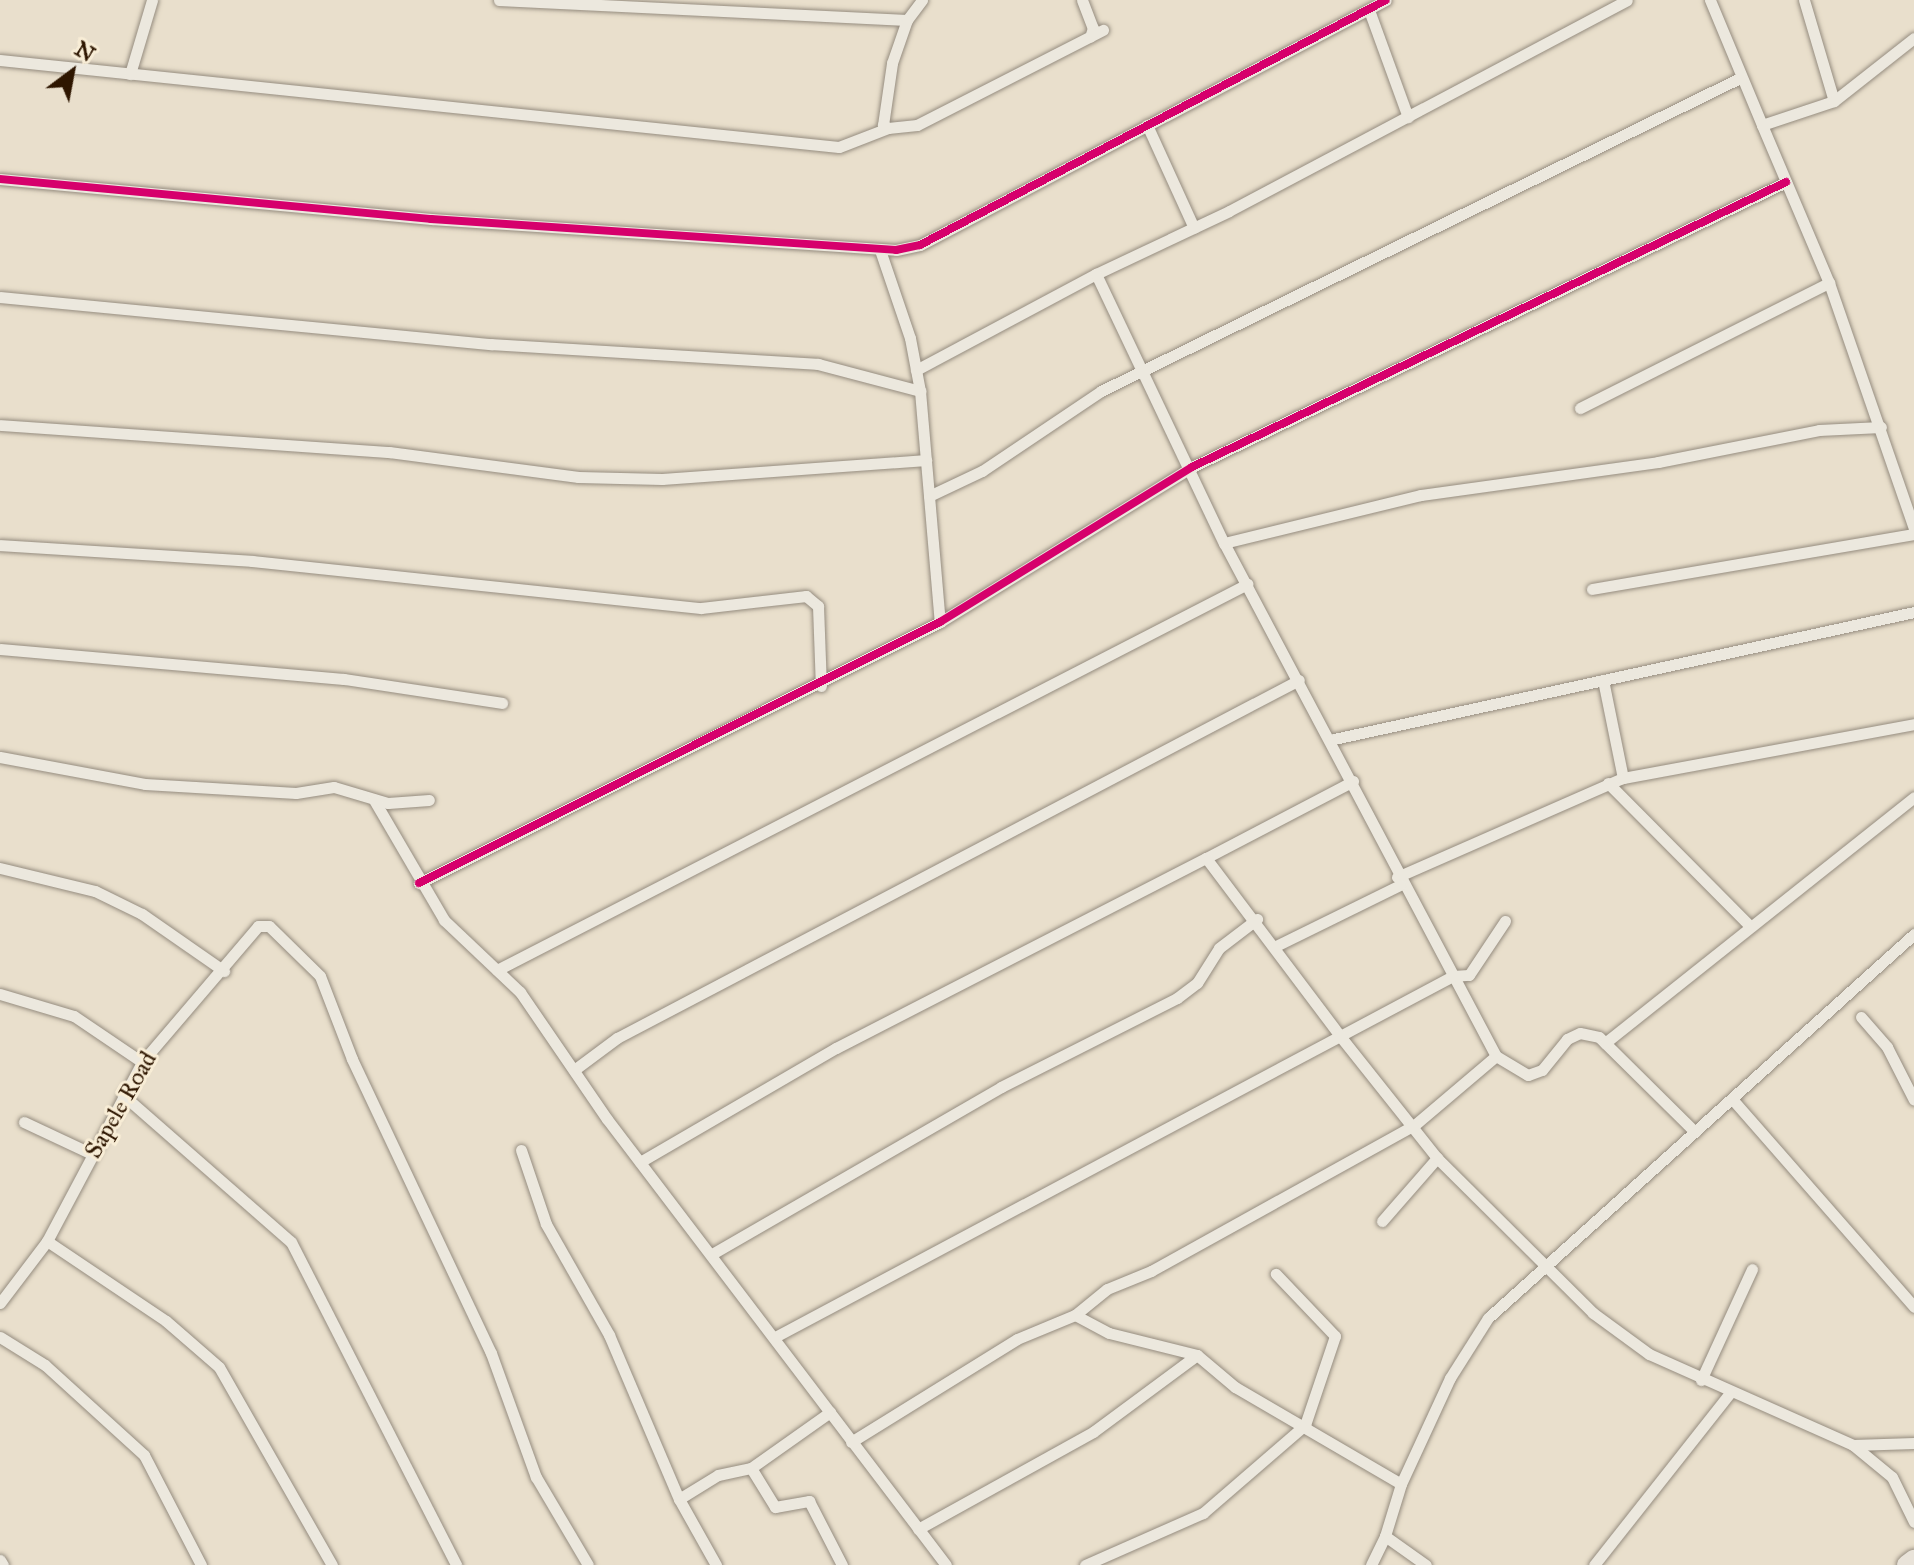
<!DOCTYPE html>
<style>
body{margin:0}
#map{position:relative;width:1914px;height:1565px;overflow:hidden;background:#e9dfcc;font-family:"IM FELL Great Primer",serif}
div>[style]{position:absolute}
.roads{filter:drop-shadow(0 0 2px #958c7f) drop-shadow(0 0 2px #958c7f)}
.street>*{height:11px;margin:-5.5px;padding:0 5.5px;transform-origin:5.5px;border-radius:5.5px;background:#ece8de}
.highway>*{height:20px;margin:-10px;padding:0 10px;transform-origin:10px;border-radius:10px;background:#e9e3d9}
.cycleway>*{height:8px;margin:-4px;padding:0 4px;transform-origin:4px;border-radius:4px;background:#d6006c}
span{translate:-50% -50%;white-space:nowrap;text-align:center;line-height:1.15;-webkit-text-stroke:6px #f8edd6;paint-order:stroke}
.street-label{font-size:24px;color:#2e1600}
.north{position:absolute;left:32px;top:32px;width:80px;height:80px;-webkit-text-stroke:6px #f8edd6;paint-order:stroke;rotate:32deg;font-size:22px;font-weight:700;line-height:32px;text-align:center;color:#2e1600}
.north::after{content:'';display:block;margin:auto;width:28px;height:36px;background:#2e1600;clip-path:polygon(50% 0,100% 100%,50% 72%,0 100%)}
</style>
<div id="map">
<div class="roads">
<div class="street">
<div style="left:499px;top:0;width:408px;rotate:2.8deg"></div>
<div style="left:1082px;top:0;width:30px;rotate:69deg"></div>
<div style="left:1093px;top:28px;width:9px;rotate:108deg"></div>
<div style="left:1710px;top:0;width:135px;rotate:67.4deg"></div>
<div style="left:1804px;top:0;width:105px;rotate:73.5deg"></div>
<div style="left:1834px;top:101px;width:76px;rotate:161.6deg"></div>
<div style="left:1762px;top:125px;width:172px;rotate:67deg"></div>
<div style="left:1829px;top:283px;width:260px;rotate:70.9deg"></div>
<div style="left:1369px;top:10px;width:114px;rotate:70deg"></div>
<div style="left:0;top:60px;width:843px;rotate:5.92deg"></div>
<div style="left:839px;top:147px;width:53px;rotate:-21.2deg"></div>
<div style="left:888px;top:128px;width:29px;rotate:-6deg"></div>
<div style="left:917px;top:125px;width:209px;rotate:-27.1deg"></div>
<div style="left:130px;top:74px;width:77px;rotate:-73.4deg"></div>
<div style="left:1834px;top:101px;width:102px;rotate:-38.2deg"></div>
<div style="left:1147px;top:125px;width:113px;rotate:65.5deg"></div>
<div style="left:888px;top:128px;width:6px;rotate:-149deg"></div>
<div style="left:883px;top:125px;width:63px;rotate:-81.7deg"></div>
<div style="left:892px;top:63px;width:46px;rotate:-70.8deg"></div>
<div style="left:907px;top:20px;width:25px;rotate:-53deg"></div>
<div style="left:0;top:179px;width:433px;rotate:5.3deg"></div>
<div style="left:431px;top:219px;width:466px;rotate:3.8deg"></div>
<div style="left:896px;top:250px;width:25px;rotate:-12deg"></div>
<div style="left:920px;top:245px;width:526px;rotate:-27.73deg"></div>
<div style="left:880px;top:250px;width:93px;rotate:71.2deg"></div>
<div style="left:910px;top:338px;width:54px;rotate:79.3deg"></div>
<div style="left:920px;top:391px;width:232px;rotate:85.1deg"></div>
<div style="left:1096px;top:274px;width:147px;rotate:-25.3deg"></div>
<div style="left:1229px;top:211px;width:450px;rotate:-27.9deg"></div>
<div style="left:0;top:297px;width:493px;rotate:5.5deg"></div>
<div style="left:491px;top:344px;width:328px;rotate:3.5deg"></div>
<div style="left:818px;top:364px;width:106px;rotate:14.8deg"></div>
<div style="left:916px;top:370px;width:204px;rotate:-28.1deg"></div>
<div style="left:1096px;top:274px;width:298px;rotate:64.6deg"></div>
<div style="left:1224px;top:543px;width:581px;rotate:62.07deg"></div>
<div style="left:1496px;top:1056px;width:37px;rotate:31deg"></div>
<div style="left:1528px;top:1075px;width:15px;rotate:-20deg"></div>
<div style="left:1542px;top:1070px;width:40px;rotate:-51deg"></div>
<div style="left:1567px;top:1039px;width:14px;rotate:-25deg"></div>
<div style="left:1580px;top:1033px;width:19px;rotate:12deg"></div>
<div style="left:1599px;top:1037px;width:135px;rotate:44.7deg"></div>
<div style="left:1580px;top:408px;width:279px;rotate:-26.7deg"></div>
<div style="left:0;top:425px;width:390px;rotate:4deg"></div>
<div style="left:389px;top:452px;width:191px;rotate:7.5deg"></div>
<div style="left:578px;top:477px;width:84px;rotate:1.4deg"></div>
<div style="left:662px;top:479px;width:265px;rotate:-4.1deg"></div>
<div style="left:929px;top:496px;width:59px;rotate:-25.3deg"></div>
<div style="left:982px;top:471px;width:143px;rotate:-33.9deg"></div>
<div style="left:1101px;top:391px;width:712px;rotate:-26.1deg"></div>
<div style="left:1224px;top:543px;width:203px;rotate:-13.7deg"></div>
<div style="left:1421px;top:495px;width:239px;rotate:-7.9deg"></div>
<div style="left:1658px;top:462px;width:164px;rotate:-11.2deg"></div>
<div style="left:1819px;top:430px;width:62px;rotate:-2.8deg"></div>
<div style="left:0;top:545px;width:253px;rotate:3.6deg"></div>
<div style="left:252px;top:561px;width:451px;rotate:6deg"></div>
<div style="left:701px;top:608px;width:106px;rotate:-6.5deg"></div>
<div style="left:806px;top:596px;width:16px;rotate:40deg"></div>
<div style="left:818px;top:606px;width:80px;rotate:87.9deg"></div>
<div style="left:1592px;top:589px;width:327px;rotate:-9.7deg"></div>
<div style="left:0;top:649px;width:345px;rotate:5deg"></div>
<div style="left:344px;top:679px;width:160px;rotate:8.6deg"></div>
<div style="left:1603px;top:680px;width:100px;rotate:78.5deg"></div>
<div style="left:1334px;top:739px;width:594px;rotate:-12.35deg"></div>
<div style="left:0;top:757px;width:147px;rotate:10.5deg"></div>
<div style="left:145px;top:784px;width:151px;rotate:3.4deg"></div>
<div style="left:296px;top:793px;width:38px;rotate:-9deg"></div>
<div style="left:334px;top:787px;width:56px;rotate:16.5deg"></div>
<div style="left:388px;top:803px;width:41px;rotate:-4.2deg"></div>
<div style="left:1608px;top:783px;width:202px;rotate:45.2deg"></div>
<div style="left:374px;top:800px;width:139px;rotate:59.7deg"></div>
<div style="left:444px;top:920px;width:105px;rotate:43.5deg"></div>
<div style="left:520px;top:992px;width:154px;rotate:55.6deg"></div>
<div style="left:607px;top:1119px;width:560px;rotate:52.76deg"></div>
<div style="left:1206px;top:858px;width:166px;rotate:-27.6deg"></div>
<div style="left:0;top:868px;width:98px;rotate:13.6deg"></div>
<div style="left:95px;top:891px;width:52px;rotate:26.1deg"></div>
<div style="left:142px;top:914px;width:100px;rotate:34.8deg"></div>
<div style="left:1397px;top:877px;width:247px;rotate:-23.7deg"></div>
<div style="left:1623px;top:778px;width:296px;rotate:-10.5deg"></div>
<div style="left:419px;top:883px;width:583px;rotate:-26.61deg"></div>
<div style="left:940px;top:622px;width:296px;rotate:-31.6deg"></div>
<div style="left:1192px;top:467px;width:659px;rotate:-25.63deg"></div>
<div style="left:1276px;top:946px;width:138px;rotate:-26.2deg"></div>
<div style="left:497px;top:970px;width:844px;rotate:-27.23deg"></div>
<div style="left:0;top:994px;width:77px;rotate:16.6deg"></div>
<div style="left:74px;top:1016px;width:82px;rotate:34.1deg"></div>
<div style="left:1861px;top:1017px;width:40px;rotate:49deg"></div>
<div style="left:1887px;top:1047px;width:59px;rotate:63deg"></div>
<div style="left:1605px;top:1043px;width:395px;rotate:-38.5deg"></div>
<div style="left:574px;top:1070px;width:54px;rotate:-36.7deg"></div>
<div style="left:617px;top:1038px;width:770px;rotate:-27.7deg"></div>
<div style="left:123px;top:1095px;width:223px;rotate:41.2deg"></div>
<div style="left:291px;top:1242px;width:363px;rotate:62.9deg"></div>
<div style="left:1733px;top:1100px;width:275px;rotate:48.8deg"></div>
<div style="left:24px;top:1122px;width:75px;rotate:25.2deg"></div>
<div style="left:1411px;top:1128px;width:111px;rotate:-40.3deg"></div>
<div style="left:521px;top:1150px;width:78px;rotate:71.3deg"></div>
<div style="left:546px;top:1224px;width:128px;rotate:60.4deg"></div>
<div style="left:609px;top:1335px;width:178px;rotate:66.9deg"></div>
<div style="left:679px;top:1499px;width:76px;rotate:60.7deg"></div>
<div style="left:640px;top:1162px;width:227px;rotate:-30.2deg"></div>
<div style="left:836px;top:1048px;width:416px;rotate:-27.2deg"></div>
<div style="left:1206px;top:858px;width:223px;rotate:53deg"></div>
<div style="left:1340px;top:1036px;width:128px;rotate:-28deg"></div>
<div style="left:1453px;top:976px;width:16px;rotate:-4deg"></div>
<div style="left:1469px;top:975px;width:65px;rotate:-56.3deg"></div>
<div style="left:1382px;top:1221px;width:84px;rotate:-48.9deg"></div>
<div style="left:47px;top:1241px;width:143px;rotate:33.9deg"></div>
<div style="left:166px;top:1321px;width:70px;rotate:41deg"></div>
<div style="left:219px;top:1367px;width:228px;rotate:60.3deg"></div>
<div style="left:712px;top:1254px;width:334px;rotate:-30deg"></div>
<div style="left:1001px;top:1087px;width:197px;rotate:-26.8deg"></div>
<div style="left:1177px;top:998px;width:25px;rotate:-37deg"></div>
<div style="left:1197px;top:983px;width:41px;rotate:-57.8deg"></div>
<div style="left:1219px;top:948px;width:48px;rotate:-37.3deg"></div>
<div style="left:0;top:1303px;width:78px;rotate:-52.8deg"></div>
<div style="left:47px;top:1241px;width:203px;rotate:-62deg"></div>
<div style="left:142px;top:1062px;width:179px;rotate:-49.5deg"></div>
<div style="left:258px;top:926px;width:11px"></div>
<div style="left:269px;top:926px;width:71px;rotate:44.4deg"></div>
<div style="left:320px;top:976px;width:89px;rotate:68.9deg"></div>
<div style="left:352px;top:1059px;width:325px;rotate:64.7deg"></div>
<div style="left:491px;top:1353px;width:132px;rotate:70.1deg"></div>
<div style="left:536px;top:1477px;width:102px;rotate:59.4deg"></div>
<div style="left:1075px;top:1315px;width:41px;rotate:-39.1deg"></div>
<div style="left:1107px;top:1289px;width:48px;rotate:-22.2deg"></div>
<div style="left:1151px;top:1271px;width:297px;rotate:-29deg"></div>
<div style="left:0;top:1337px;width:53px;rotate:31.9deg"></div>
<div style="left:45px;top:1365px;width:134px;rotate:42.3deg"></div>
<div style="left:144px;top:1455px;width:124px;rotate:62.6deg"></div>
<div style="left:775px;top:1337px;width:640px;rotate:-28.05deg"></div>
<div style="left:1340px;top:1036px;width:156px;rotate:51.5deg"></div>
<div style="left:1437px;top:1158px;width:220px;rotate:44.8deg"></div>
<div style="left:1593px;top:1313px;width:69px;rotate:36.2deg"></div>
<div style="left:1649px;top:1354px;width:223px;rotate:24deg"></div>
<div style="left:1853px;top:1445px;width:50px;rotate:39.4deg"></div>
<div style="left:1892px;top:1477px;width:50px;rotate:63.9deg"></div>
<div style="left:1197px;top:1355px;width:50px;rotate:40.1deg"></div>
<div style="left:1235px;top:1387px;width:192px;rotate:30.3deg"></div>
<div style="left:1701px;top:1380px;width:122px;rotate:-65.3deg"></div>
<div style="left:851px;top:1442px;width:195px;rotate:-31.8deg"></div>
<div style="left:1017px;top:1339px;width:63px;rotate:-22.5deg"></div>
<div style="left:1075px;top:1315px;width:38px;rotate:28deg"></div>
<div style="left:1109px;top:1333px;width:91px;rotate:14deg"></div>
<div style="left:1197px;top:1355px;width:129px;rotate:143.5deg"></div>
<div style="left:1093px;top:1432px;width:200px;rotate:151deg"></div>
<div style="left:1853px;top:1445px;width:61px;rotate:-1.9deg"></div>
<div style="left:751px;top:1468px;width:97px;rotate:-35.3deg"></div>
<div style="left:679px;top:1499px;width:46px;rotate:-31.6deg"></div>
<div style="left:718px;top:1475px;width:34px;rotate:-12deg"></div>
<div style="left:751px;top:1468px;width:46px;rotate:58.4deg"></div>
<div style="left:775px;top:1507px;width:35px;rotate:-10deg"></div>
<div style="left:809px;top:1501px;width:72px;rotate:62.7deg"></div>
<div style="left:1385px;top:1536px;width:54px;rotate:-72.9deg"></div>
<div style="left:1401px;top:1484px;width:117px;rotate:-65.2deg"></div>
<div style="left:1450px;top:1378px;width:71px;rotate:-57.7deg"></div>
<div style="left:1488px;top:1318px;width:574px;rotate:-42.03deg"></div>
<div style="left:0;top:1560px;width:6px;rotate:59deg"></div>
<div style="left:1085px;top:1565px;width:129px;rotate:-23.8deg"></div>
<div style="left:1203px;top:1513px;width:135px;rotate:-40.8deg"></div>
<div style="left:1305px;top:1425px;width:94px;rotate:-71.4deg"></div>
<div style="left:1335px;top:1336px;width:86px;rotate:-133.6deg"></div>
<div style="left:1371px;top:1565px;width:32px;rotate:-64deg"></div>
<div style="left:1385px;top:1536px;width:50px;rotate:35.3deg"></div>
<div style="left:1594px;top:1565px;width:219px;rotate:-51.7deg"></div>
</div>
<div class="highway">
<div style="left:1907px;top:1565px;width:9px;rotate:-36deg"></div>
</div>
</div>
<div class="cycleway">
<div style="left:0;top:179px;width:433px;rotate:5.3deg"></div>
<div style="left:431px;top:219px;width:466px;rotate:3.8deg"></div>
<div style="left:896px;top:250px;width:25px;rotate:-12deg"></div>
<div style="left:920px;top:245px;width:526px;rotate:-27.73deg"></div>
<div style="left:419px;top:883px;width:583px;rotate:-26.61deg"></div>
<div style="left:940px;top:622px;width:296px;rotate:-31.6deg"></div>
<div style="left:1192px;top:467px;width:659px;rotate:-25.63deg"></div>
</div>
<div class="street-label">
<span style="left:121px;top:1105px;rotate:-60deg">Sapele Road</span>
</div>
<div class="north">N</div>
</div>
